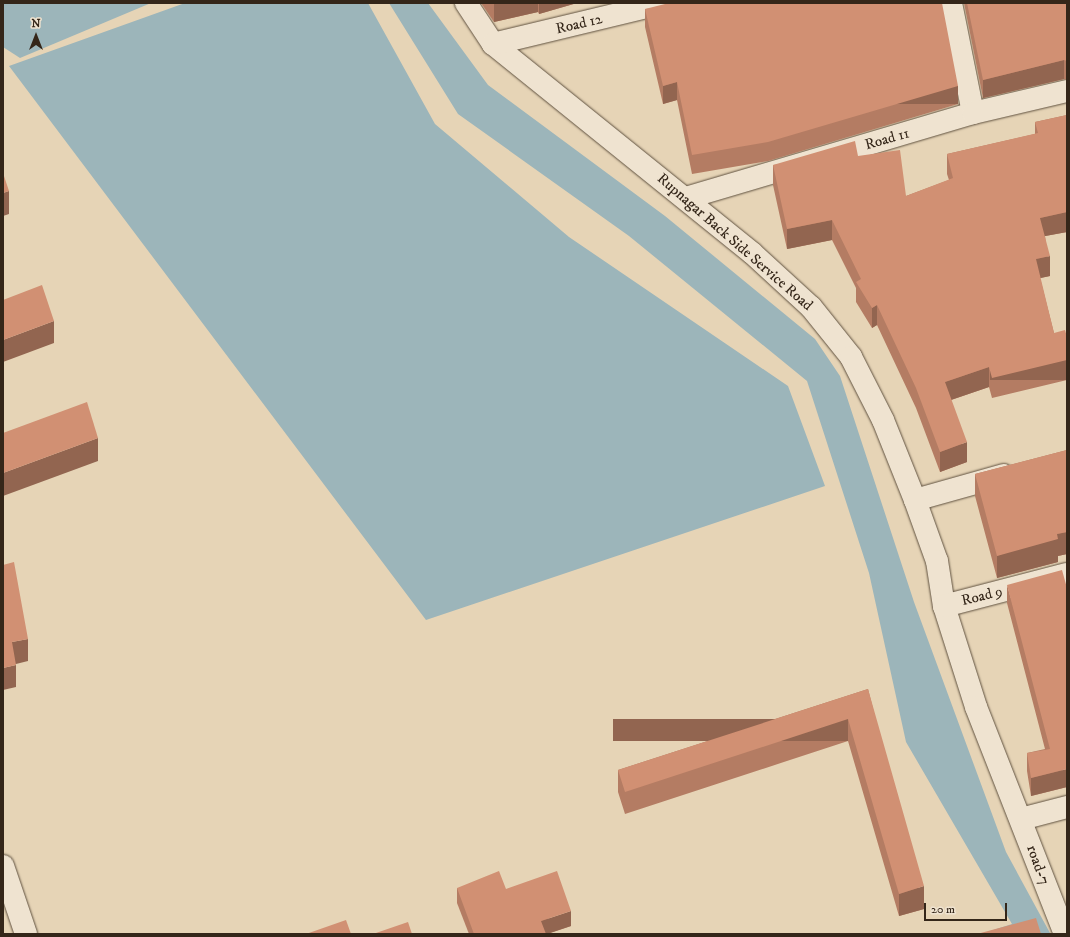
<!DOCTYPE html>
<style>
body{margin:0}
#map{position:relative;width:1070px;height:937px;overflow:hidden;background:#e6d4b6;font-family:"IM FELL DW Pica",serif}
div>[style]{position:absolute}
.water>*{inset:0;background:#9cb5ba}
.roads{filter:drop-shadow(0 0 1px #605240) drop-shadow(0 0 1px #605240)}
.minor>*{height:22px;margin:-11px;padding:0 11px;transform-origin:11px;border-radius:11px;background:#efe3d0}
.wall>*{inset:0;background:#b47c63}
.shaded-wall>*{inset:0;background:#926550;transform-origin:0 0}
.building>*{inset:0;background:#d19073}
span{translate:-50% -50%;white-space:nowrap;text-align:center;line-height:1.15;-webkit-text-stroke:3.5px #efe3d0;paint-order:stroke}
.street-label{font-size:15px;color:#342619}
.frame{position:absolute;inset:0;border:4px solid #342619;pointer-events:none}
.north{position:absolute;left:16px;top:16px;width:40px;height:40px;-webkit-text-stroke:3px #efe3d0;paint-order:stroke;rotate:0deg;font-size:11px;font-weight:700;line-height:16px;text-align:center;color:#342619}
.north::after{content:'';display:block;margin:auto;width:14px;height:18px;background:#342619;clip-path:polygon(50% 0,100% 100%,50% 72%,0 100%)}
.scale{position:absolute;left:924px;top:903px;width:83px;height:18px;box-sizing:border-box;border:2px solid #342619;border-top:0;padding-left:5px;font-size:12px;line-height:14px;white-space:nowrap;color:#342619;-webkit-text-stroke:3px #efe3d0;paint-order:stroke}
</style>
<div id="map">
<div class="water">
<div style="clip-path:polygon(3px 3px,151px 3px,20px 58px,3px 47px)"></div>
<div style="clip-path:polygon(185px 3px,368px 3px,435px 124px,569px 237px,788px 386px,825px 486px,426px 620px,9px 66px)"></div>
<div style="clip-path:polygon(389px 3px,428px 3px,488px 85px,665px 216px,815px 339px,840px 376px,914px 602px,1006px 852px,1050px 933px,981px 934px,1012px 924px,906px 742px,869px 573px,807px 381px,629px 236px,458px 114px)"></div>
</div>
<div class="roads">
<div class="minor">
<div style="left:466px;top:3px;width:49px;rotate:56.6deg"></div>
<div style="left:493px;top:44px;width:333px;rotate:38.9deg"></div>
<div style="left:752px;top:253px;width:80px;rotate:42.5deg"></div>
<div style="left:811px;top:307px;width:64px;rotate:51.3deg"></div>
<div style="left:851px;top:357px;width:71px;rotate:63.1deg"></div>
<div style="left:883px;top:420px;width:86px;rotate:68.2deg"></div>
<div style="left:915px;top:500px;width:65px;rotate:70.2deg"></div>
<div style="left:937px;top:561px;width:46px;rotate:81.2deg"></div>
<div style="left:944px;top:606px;width:106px;rotate:72.4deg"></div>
<div style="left:976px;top:707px;width:244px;rotate:68.6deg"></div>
<div style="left:951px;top:3px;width:112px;rotate:78.7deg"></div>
<div style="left:493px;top:44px;width:176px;rotate:-13.5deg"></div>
<div style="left:686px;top:198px;width:299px;rotate:-16.5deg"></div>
<div style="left:973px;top:113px;width:97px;rotate:-13.2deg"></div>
<div style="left:915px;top:500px;width:92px;rotate:-15.7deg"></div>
<div style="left:944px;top:606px;width:127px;rotate:-14.6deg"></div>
<div style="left:1021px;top:819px;width:48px;rotate:-14.6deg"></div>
<div style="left:3px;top:866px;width:72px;rotate:71.3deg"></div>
</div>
</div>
<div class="wall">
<div style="clip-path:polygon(481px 3px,577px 3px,539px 14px,538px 12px,494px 22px)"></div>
<div style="clip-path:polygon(964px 3px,1067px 3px,1067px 80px,1064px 79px,983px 98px)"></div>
<div style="clip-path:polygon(698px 4px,958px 104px,768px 161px,692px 174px,677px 100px,663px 104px,645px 27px,645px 9px)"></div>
<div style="clip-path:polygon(1067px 115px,1067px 232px,1045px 236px,1050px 276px,1040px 278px,1054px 333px,1067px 337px,1067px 380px,992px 398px,989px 387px,951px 400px,967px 462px,940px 472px,916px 408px,877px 325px,872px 328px,856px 302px,856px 288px,832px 240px,787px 249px,773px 185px,773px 165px,858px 156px,906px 196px,949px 180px,947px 174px,947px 154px,1035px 134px,1035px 122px)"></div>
<div style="clip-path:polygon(1067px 450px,1067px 554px,1058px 556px,1058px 562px,997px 578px,975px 496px,975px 474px)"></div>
<div style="clip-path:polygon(1007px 585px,1067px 787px,1031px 796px,1027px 771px,1027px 753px,1045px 749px,1007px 603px)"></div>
<div style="clip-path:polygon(868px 689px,924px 909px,899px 916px,848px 741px,625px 814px,618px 792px,618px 770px)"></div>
<div style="clip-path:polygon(457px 888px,571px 926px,547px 934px,469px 934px,457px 903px)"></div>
</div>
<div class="shaded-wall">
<div style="clip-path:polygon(498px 3px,538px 3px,538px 12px,494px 22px,494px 4px)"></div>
<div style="clip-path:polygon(539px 3px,577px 3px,539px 14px)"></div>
<div style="clip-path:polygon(1064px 60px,1064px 79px,983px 98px,983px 80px)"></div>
<div style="clip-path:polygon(677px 82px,677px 100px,663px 104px,663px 86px)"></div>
<div style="left:958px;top:86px;width:18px;height:198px;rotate:90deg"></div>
<div style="clip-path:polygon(9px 191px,9px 214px,3px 216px,3px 193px)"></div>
<div style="clip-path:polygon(1067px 212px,1067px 232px,1040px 237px,1040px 218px)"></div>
<div style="clip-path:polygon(832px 220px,832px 240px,787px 249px,787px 229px)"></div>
<div style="clip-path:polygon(1050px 256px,1050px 276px,1036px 279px,1036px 259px)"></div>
<div style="clip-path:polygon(877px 305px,877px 325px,872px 328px,872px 308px)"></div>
<div style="clip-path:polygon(54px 321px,54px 343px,3px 362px,3px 340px)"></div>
<div style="left:1067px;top:360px;width:20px;height:77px;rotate:90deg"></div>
<div style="clip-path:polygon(989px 367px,989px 387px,945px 402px,945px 382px)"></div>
<div style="clip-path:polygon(98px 438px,98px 461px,3px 496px,3px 473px)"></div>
<div style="clip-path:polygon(967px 442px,967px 462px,940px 472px,940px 452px)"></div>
<div style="clip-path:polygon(1067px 532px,1067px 554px,1058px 556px,1058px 562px,997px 578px,997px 556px,1057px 534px)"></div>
<div style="clip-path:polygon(28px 639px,28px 661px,12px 665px,12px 642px)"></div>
<div style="clip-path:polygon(16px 665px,16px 687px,3px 690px,3px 668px)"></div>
<div style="left:848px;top:719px;width:22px;height:235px;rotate:90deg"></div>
<div style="clip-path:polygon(1067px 769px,1067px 787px,1031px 796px,1031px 778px)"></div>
<div style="clip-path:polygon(924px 886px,924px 909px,899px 916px,899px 894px)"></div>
<div style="clip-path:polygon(571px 911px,571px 926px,547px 934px,541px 934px,541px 921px)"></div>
</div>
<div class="building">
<div style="clip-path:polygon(669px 3px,698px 3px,698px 4px,702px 3px,942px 3px,958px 86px,768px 142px,692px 155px,677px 82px,663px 86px,645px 9px)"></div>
<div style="clip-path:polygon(967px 3px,1067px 3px,1067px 61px,1064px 60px,983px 80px)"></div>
<div style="clip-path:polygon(1067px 115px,1067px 212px,1040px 218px,1050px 256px,1036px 259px,1054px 333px,1065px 330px,1067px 337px,1067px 360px,992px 378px,989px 367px,945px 382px,967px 442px,940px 452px,916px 388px,877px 305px,872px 308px,856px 282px,861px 279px,832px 220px,787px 229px,773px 165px,855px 141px,858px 156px,900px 150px,906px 196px,953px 178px,947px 154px,1038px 133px,1035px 122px)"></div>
<div style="clip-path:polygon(3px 173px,9px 191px,3px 193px)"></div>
<div style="clip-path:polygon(42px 285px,54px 321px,3px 340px,3px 300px)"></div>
<div style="clip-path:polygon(87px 402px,98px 438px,3px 473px,3px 433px)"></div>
<div style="clip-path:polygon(1067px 450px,1067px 532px,1057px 534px,1058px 539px,997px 556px,975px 474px)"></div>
<div style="clip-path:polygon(14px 562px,28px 639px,12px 642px,16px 665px,3px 668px,3px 565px)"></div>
<div style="clip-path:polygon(1062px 570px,1067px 588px,1067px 769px,1031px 778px,1027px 753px,1050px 749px,1007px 585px)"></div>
<div style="clip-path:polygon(868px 689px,924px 886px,899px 894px,848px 719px,625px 792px,618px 770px)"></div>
<div style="clip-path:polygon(499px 871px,506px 889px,557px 871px,571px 911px,541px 921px,546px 934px,474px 934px,457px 888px)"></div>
<div style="clip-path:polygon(1036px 918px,1041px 934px,977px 934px)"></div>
<div style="clip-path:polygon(346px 920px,351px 934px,306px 934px)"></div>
<div style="clip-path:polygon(408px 922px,412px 934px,373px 934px)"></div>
</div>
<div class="street-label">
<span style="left:579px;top:24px;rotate:-13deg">Road 12</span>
<span style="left:887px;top:139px;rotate:-16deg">Road 11</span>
<span style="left:735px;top:242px;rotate:41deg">Rupnagar Back Side Service Road</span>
<span style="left:982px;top:596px;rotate:-14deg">Road 9</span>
<span style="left:1038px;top:865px;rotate:70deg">road-7</span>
</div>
<div class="frame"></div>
<div class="north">N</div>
<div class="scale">20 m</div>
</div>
